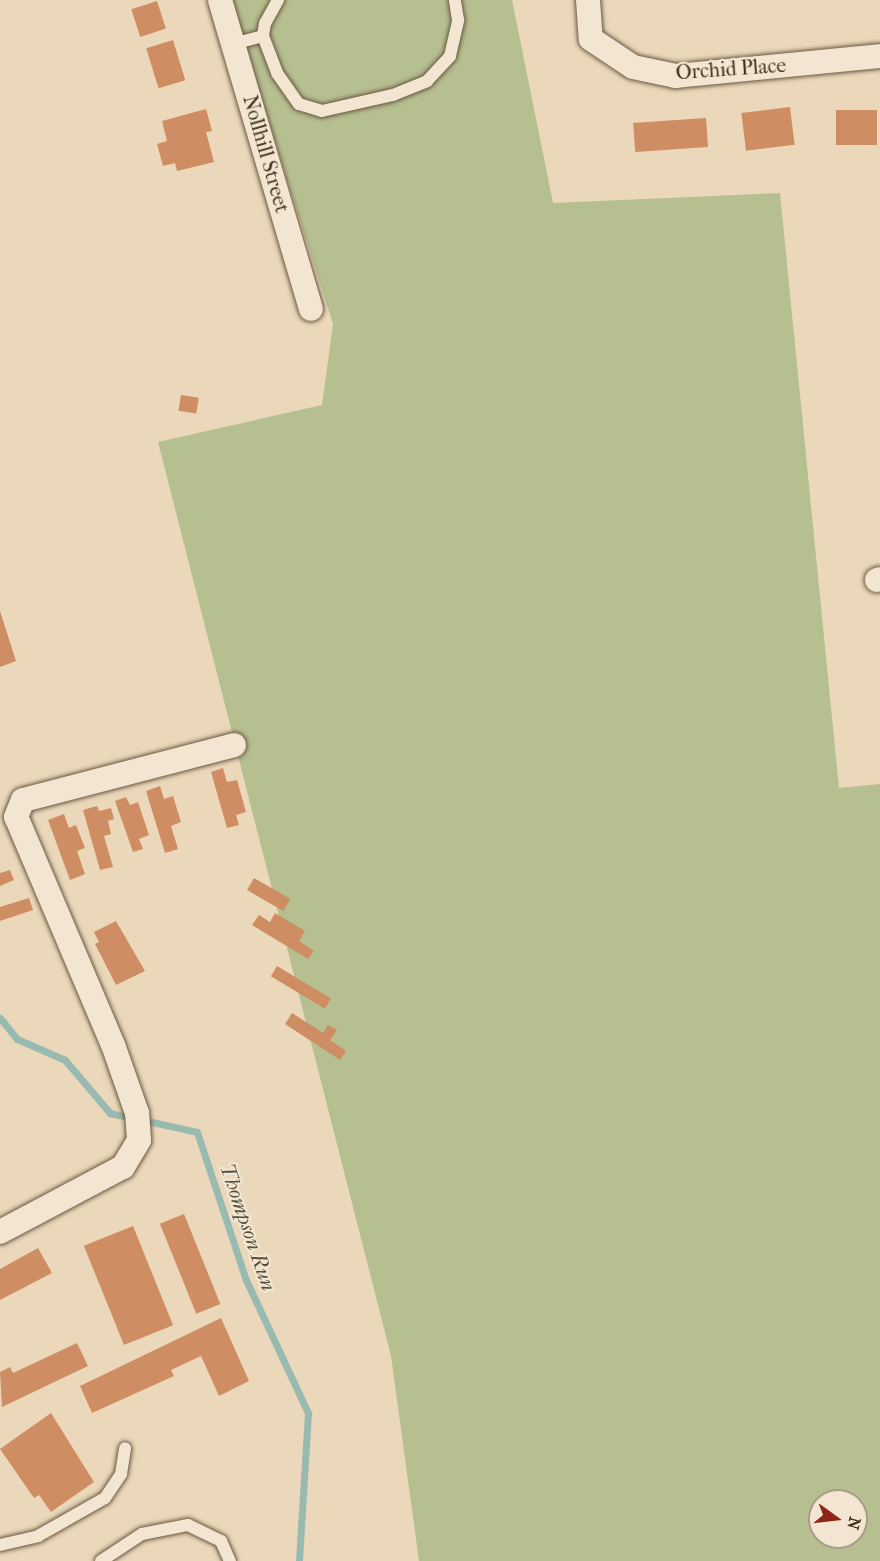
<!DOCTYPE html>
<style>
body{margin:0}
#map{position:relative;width:880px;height:1561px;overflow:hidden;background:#ebd8ba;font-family:"IM FELL French Canon",serif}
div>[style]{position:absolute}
.green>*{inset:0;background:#b6bf90}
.stream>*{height:7px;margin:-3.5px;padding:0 3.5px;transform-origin:3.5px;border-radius:3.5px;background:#98bab0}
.building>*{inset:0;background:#cf8d63;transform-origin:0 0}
.roads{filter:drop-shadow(0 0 2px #6a5840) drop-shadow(0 0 2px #6a5840)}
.lane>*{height:12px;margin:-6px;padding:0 6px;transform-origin:6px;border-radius:6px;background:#f2e6d2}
.street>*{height:24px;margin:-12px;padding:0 12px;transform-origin:12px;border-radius:12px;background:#f2e6d2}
span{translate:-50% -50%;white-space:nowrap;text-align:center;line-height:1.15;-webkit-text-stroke:4.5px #f2e6d2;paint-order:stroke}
.street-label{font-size:20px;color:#3f2d18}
.water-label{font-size:21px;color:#55503e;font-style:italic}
.north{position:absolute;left:808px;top:1489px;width:60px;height:60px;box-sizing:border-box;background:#f2e6d2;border:2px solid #aa9c88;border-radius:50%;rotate:105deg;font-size:16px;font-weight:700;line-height:24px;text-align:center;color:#3f2d18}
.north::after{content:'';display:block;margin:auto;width:21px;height:27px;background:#8f2418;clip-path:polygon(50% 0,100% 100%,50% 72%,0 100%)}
</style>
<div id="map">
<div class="green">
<div style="clip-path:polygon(evenodd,230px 0,512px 0,553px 203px,780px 193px,839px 788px,880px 784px,880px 1561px,419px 1561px,391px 1356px,158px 442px,322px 405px,333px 324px,230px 0,820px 1501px,856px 1501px,856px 1537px,820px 1537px,820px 1501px)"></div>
</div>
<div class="stream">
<div style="left:0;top:1018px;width:27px;rotate:51deg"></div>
<div style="left:17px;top:1039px;width:52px;rotate:23.6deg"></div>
<div style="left:65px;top:1060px;width:70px;rotate:49.7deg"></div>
<div style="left:110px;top:1113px;width:23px;rotate:13deg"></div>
<div style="left:143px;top:1120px;width:55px;rotate:12.5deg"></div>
<div style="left:197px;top:1132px;width:156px;rotate:71.7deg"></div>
<div style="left:246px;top:1280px;width:147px;rotate:65deg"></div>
<div style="left:308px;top:1413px;width:148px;rotate:93.5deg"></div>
</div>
<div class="building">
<div style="left:157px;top:1px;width:29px;height:27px;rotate:72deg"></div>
<div style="left:173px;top:40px;width:42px;height:28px;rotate:73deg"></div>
<div style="left:790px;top:107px;width:38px;height:49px;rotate:83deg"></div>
<div style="clip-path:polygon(206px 109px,212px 131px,206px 132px,214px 162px,177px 171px,175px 163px,163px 166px,157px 144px,167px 141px,162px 121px)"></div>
<div style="left:836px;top:110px;width:41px;height:35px"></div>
<div style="left:706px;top:118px;width:29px;height:73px;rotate:86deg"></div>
<div style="left:181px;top:395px;width:18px;height:16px;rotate:9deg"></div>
<div style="clip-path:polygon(0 611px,16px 661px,0 667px)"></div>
<div style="clip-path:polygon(223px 768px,227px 782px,237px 780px,246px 812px,236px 815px,239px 825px,227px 828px,211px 772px)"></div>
<div style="clip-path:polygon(160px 786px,164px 799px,173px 796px,181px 822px,171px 826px,178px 849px,165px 853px,146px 791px)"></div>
<div style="clip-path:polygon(126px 797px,130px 805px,138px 802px,149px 835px,139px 839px,143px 849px,133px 852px,115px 801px)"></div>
<div style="clip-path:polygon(97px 806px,99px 811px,111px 808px,114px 819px,108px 821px,111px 834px,104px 836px,113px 867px,100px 870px,83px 810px)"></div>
<div style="clip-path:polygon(64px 814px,69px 828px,76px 825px,85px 848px,77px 851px,85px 874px,70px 880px,48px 820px)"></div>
<div style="clip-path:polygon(10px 870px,14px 880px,0 886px,0 873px)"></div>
<div style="left:254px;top:878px;width:42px;height:14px;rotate:30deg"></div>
<div style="clip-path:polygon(29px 898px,33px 910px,0 921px,0 907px)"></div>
<div style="clip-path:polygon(275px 913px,305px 931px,299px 941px,314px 951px,308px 959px,252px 925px,259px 915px,270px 922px)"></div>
<div style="clip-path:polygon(116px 921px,145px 971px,116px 985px,95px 944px,99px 942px,94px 932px)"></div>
<div style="left:277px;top:966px;width:63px;height:12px;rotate:31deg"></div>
<div style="clip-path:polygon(292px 1013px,323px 1033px,328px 1025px,337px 1030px,330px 1040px,346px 1051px,340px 1060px,285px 1024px)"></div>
<div style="left:184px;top:1214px;width:97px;height:26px;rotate:68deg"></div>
<div style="left:133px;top:1226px;width:107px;height:53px;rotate:68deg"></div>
<div style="clip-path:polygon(38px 1248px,52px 1273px,0 1300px,0 1269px)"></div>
<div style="clip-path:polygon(221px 1318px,249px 1381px,219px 1396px,201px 1356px,171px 1370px,174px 1376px,92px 1413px,80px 1386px)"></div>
<div style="clip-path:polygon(77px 1343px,88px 1366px,2px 1407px,0 1372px,10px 1367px,13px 1373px)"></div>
<div style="clip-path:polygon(51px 1413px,94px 1482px,51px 1512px,39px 1495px,34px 1498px,0 1449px)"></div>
</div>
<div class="roads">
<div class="lane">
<div style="left:278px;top:0;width:26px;rotate:119deg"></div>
<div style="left:265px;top:23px;width:13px;rotate:99deg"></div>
<div style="left:263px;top:36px;width:40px;rotate:69deg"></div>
<div style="left:277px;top:73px;width:38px;rotate:55deg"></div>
<div style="left:299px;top:104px;width:24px;rotate:17deg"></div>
<div style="left:322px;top:111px;width:73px;rotate:-12.7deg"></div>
<div style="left:393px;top:95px;width:37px;rotate:-22deg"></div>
<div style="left:427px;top:81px;width:34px;rotate:-47deg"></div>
<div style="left:450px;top:56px;width:37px;rotate:-77deg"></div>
<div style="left:458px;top:20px;width:20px;rotate:-99deg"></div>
<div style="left:233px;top:44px;width:31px;rotate:-15deg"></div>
<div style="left:0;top:1545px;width:39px;rotate:-13deg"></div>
<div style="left:38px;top:1536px;width:77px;rotate:-29.6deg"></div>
<div style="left:105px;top:1498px;width:29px;rotate:-56deg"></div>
<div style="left:121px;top:1474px;width:26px;rotate:-81deg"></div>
<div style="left:101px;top:1561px;width:49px;rotate:-33.4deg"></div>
<div style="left:142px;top:1534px;width:47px;rotate:-11.1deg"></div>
<div style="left:188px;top:1525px;width:37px;rotate:26deg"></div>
<div style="left:221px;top:1541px;width:22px;rotate:66deg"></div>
</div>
<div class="street">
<div style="left:220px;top:0;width:322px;rotate:73.6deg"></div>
<div style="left:588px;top:0;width:39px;rotate:86deg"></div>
<div style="left:591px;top:39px;width:50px;rotate:33.7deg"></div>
<div style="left:633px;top:67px;width:44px;rotate:11.8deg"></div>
<div style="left:676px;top:76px;width:205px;rotate:-5.6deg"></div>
<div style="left:877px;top:580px;width:3px;rotate:-18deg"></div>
<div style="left:0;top:1232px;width:139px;rotate:-27.9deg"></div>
<div style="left:123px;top:1167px;width:31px;rotate:-59deg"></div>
<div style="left:139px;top:1140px;width:27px;rotate:-94deg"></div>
<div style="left:137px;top:1113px;width:72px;rotate:-109.4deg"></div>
<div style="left:113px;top:1045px;width:248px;rotate:-113deg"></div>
<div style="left:16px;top:817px;width:18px;rotate:-68deg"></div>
<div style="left:23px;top:800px;width:218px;rotate:-14.6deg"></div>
</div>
</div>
<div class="street-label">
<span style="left:731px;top:69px;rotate:-4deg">Orchid Place</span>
<span style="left:266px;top:154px;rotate:74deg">Nollhill Street</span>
</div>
<div class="water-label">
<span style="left:248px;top:1227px;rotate:71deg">Thompson Run</span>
</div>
<div class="north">N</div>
</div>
